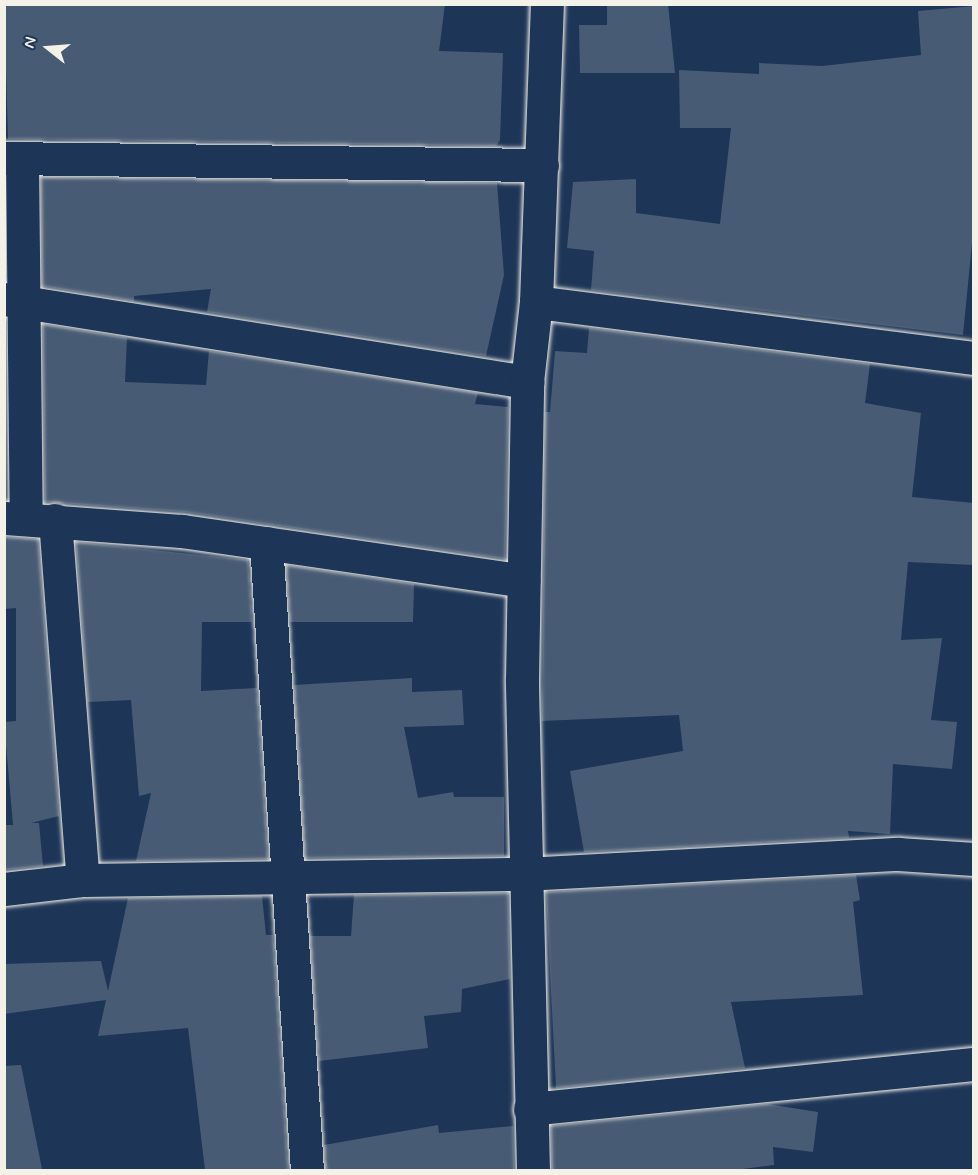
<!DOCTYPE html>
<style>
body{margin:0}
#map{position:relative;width:978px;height:1175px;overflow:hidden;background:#1d3557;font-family:Mynerve,sans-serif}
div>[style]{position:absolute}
.building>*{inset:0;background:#485b74}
.roads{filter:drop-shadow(0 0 2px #f4f1e8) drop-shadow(0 0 2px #f4f1e8)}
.street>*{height:33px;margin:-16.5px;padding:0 16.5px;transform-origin:16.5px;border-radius:16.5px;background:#1d3557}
span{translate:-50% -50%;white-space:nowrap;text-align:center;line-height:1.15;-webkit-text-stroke:6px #1d3557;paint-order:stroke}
.frame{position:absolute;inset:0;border:6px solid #f4f1e8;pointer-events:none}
.north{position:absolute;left:18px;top:18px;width:60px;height:60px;-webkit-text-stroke:4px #1d3557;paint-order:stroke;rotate:287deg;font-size:16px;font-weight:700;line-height:24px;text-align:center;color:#f4f1e8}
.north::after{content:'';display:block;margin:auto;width:21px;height:27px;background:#f4f1e8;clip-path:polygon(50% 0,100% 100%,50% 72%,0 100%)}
</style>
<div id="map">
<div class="building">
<div style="clip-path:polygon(4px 4px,445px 4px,439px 51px,503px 53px,500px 140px,496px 146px,8px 139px)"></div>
<div style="clip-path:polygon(607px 4px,668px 4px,675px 73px,580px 73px,579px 25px,607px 25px)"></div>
<div style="clip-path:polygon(974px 6px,974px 223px,963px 335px,591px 290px,594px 251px,567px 248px,573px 182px,636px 179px,636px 213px,720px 224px,731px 128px,680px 128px,679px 70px,759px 74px,759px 63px,822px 66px,921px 55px,918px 11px)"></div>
<div style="clip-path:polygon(41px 177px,497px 183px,504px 275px,486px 356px,207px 312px,211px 289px,134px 296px,134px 301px,42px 286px)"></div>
<div style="clip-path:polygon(43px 324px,127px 338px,125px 382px,206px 385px,209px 351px,478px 393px,475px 404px,508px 407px,505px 559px,185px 512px,45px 502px)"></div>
<div style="clip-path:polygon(589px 328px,870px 364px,865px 403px,921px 413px,912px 497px,974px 503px,974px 565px,908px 562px,901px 640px,942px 638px,931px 720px,957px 722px,952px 769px,893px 764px,890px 834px,848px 831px,849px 838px,584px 852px,570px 771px,683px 751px,679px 715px,542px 721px,545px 412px,550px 412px,555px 351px,587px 353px)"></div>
<div style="clip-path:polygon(4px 537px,38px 539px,59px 816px,31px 823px,39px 823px,43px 866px,4px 870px,4px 825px,13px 825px,4px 722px,16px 721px,16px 608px,4px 609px)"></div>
<div style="clip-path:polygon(76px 542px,248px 560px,252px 622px,202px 622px,201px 691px,257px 688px,268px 859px,136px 861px,151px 793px,139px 796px,131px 700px,88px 702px)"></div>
<div style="clip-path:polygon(286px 565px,414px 584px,413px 622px,290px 622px)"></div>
<div style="clip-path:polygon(412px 678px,412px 692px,462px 690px,464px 725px,404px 727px,418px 798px,453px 792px,454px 797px,504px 797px,504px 856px,305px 858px,294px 685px)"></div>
<div style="clip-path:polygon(856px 875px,860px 900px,853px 902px,863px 995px,731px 1002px,745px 1068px,556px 1088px,546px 892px)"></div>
<div style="clip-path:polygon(508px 893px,510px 979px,462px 989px,461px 1012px,424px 1016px,428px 1048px,319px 1061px,310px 936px,351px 936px,354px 895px)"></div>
<div style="clip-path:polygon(262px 896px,266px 935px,273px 935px,288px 1170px,205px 1170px,188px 1028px,98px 1036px,106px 1000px,4px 1014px,4px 964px,101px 961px,108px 991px,128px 898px)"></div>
<div style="clip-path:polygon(21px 1065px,42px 1169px,4px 1169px,4px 1066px)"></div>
<div style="clip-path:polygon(767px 1104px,818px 1112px,813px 1152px,773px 1147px,774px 1165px,735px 1170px,552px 1170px,551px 1126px)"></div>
<div style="clip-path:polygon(438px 1125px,439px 1133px,513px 1126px,514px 1170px,325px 1170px,324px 1145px)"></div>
</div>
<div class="roads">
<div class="street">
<div style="left:4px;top:158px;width:538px;rotate:0.75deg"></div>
<div style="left:22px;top:159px;width:359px;rotate:89.4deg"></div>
<div style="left:4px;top:299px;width:530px;rotate:9.02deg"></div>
<div style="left:536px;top:302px;width:442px;rotate:7.3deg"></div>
<div style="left:4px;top:518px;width:178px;rotate:4.2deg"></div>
<div style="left:182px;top:531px;width:345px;rotate:8.3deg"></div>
<div style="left:55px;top:520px;width:361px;rotate:85.6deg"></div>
<div style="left:266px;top:543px;width:628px;rotate:86.26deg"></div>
<div style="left:4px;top:889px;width:80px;rotate:-6.5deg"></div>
<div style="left:83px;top:880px;width:441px;rotate:-0.8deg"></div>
<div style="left:524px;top:874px;width:375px;rotate:-3.1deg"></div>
<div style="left:898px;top:854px;width:76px;rotate:3.8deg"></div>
<div style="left:530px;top:1109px;width:446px;rotate:-5.8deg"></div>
<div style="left:533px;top:1170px;width:491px;rotate:-91.3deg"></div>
<div style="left:522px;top:679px;width:297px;rotate:-89deg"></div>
<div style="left:527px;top:382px;width:81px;rotate:-83.6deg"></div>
<div style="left:536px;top:302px;width:298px;rotate:-87.9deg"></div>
</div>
</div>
<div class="frame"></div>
<div class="north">N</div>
</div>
